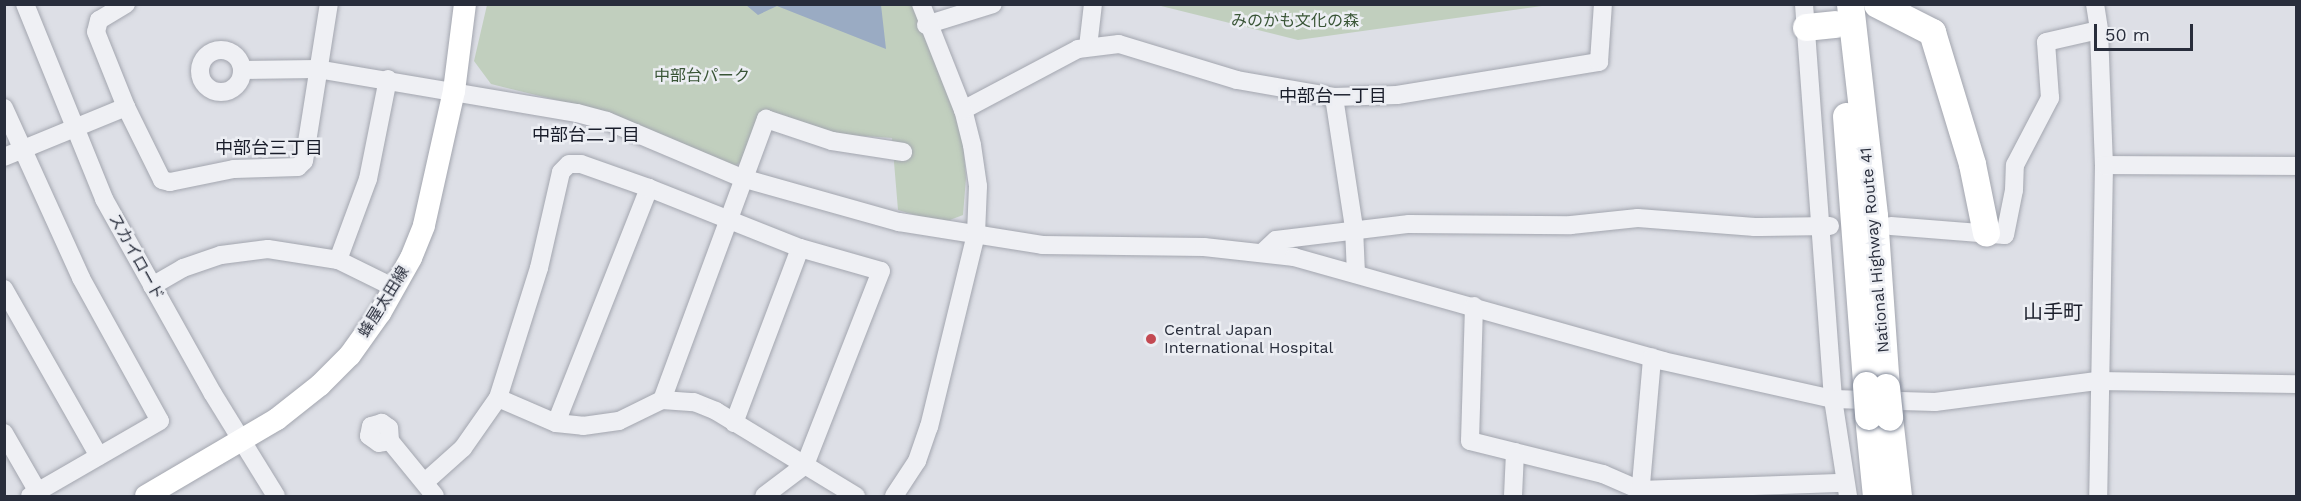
<!DOCTYPE html>
<meta charset="utf-8">
<style>
body{margin:0}
#map{position:relative;width:2301px;height:501px;overflow:hidden;background:#dddfe6;font-family:"Work Sans","Noto Sans JP",sans-serif}
div>[style]{position:absolute}
.green>*{inset:0;background:#c1cfbe}
.water>*{inset:0;background:#9aabc3}
.roads{filter:drop-shadow(0 0 2px #a3a6af) drop-shadow(0 0 2px #a3a6af)}
.minor>*{height:18px;margin:-9px;padding:0 9px;transform-origin:9px;border-radius:9px;background:#eff0f4}
.minor>.ring{margin:-9px;padding:0;box-sizing:content-box;background:none;border:18px solid #eff0f4;border-radius:50%}
.major>*{height:22px;margin:-11px;padding:0 11px;transform-origin:11px;border-radius:11px;background:#fff}
.highway>*{height:27px;margin:-13.5px;padding:0 13.5px;transform-origin:13.5px;border-radius:13.5px;background:#fff}
.bridges{filter:drop-shadow(0 0 2px #858c9b) drop-shadow(0 0 2px #858c9b)}
.highway-bridge>*{height:27px;margin:-13.5px;padding:0 13.5px;transform-origin:13.5px;border-radius:13.5px;background:#fff}
.dots>*{width:16px;height:16px;translate:-50% -50%;box-sizing:border-box;border:3px solid #eceef3;border-radius:50%}
span{translate:-50% -50%;white-space:nowrap;text-align:center;line-height:1.15;-webkit-text-stroke:5px #eceef3;paint-order:stroke}
.park-label{font-size:16px;color:#395536}
.street-label{font-size:16px;color:#282d3b}
.poi-label{font-size:16px;color:#282d3b}
.left{translate:0 -50%;text-align:left}
.neighbourhood-label{font-size:18px;color:#1a1e2b}
.quarter-label{font-size:20px;color:#1a1e2b}
.frame{position:absolute;inset:0;border:6px solid #282d3b;pointer-events:none}
.scale{position:absolute;left:2094px;top:24px;width:99px;height:27px;box-sizing:border-box;border:3px solid #282d3b;border-top:0;padding-left:8px;font-size:18px;line-height:21px;white-space:nowrap;color:#282d3b;-webkit-text-stroke:4px #eceef3;paint-order:stroke}
</style>
<div id="map">
<div class="green">
<div style="clip-path:polygon(487px 5px,913px 5px,948px 89px,963px 141px,966px 178px,963px 215px,942px 223px,898px 210px,892px 138px,821px 133px,762px 113px,741px 162px,731px 168px,614px 114px,491px 84px,474px 61px)"></div>
<div style="clip-path:polygon(1157px 5px,1549px 5px,1298px 40px)"></div>
</div>
<div class="water">
<div style="clip-path:polygon(746px 5px,881px 5px,886px 49px,777px 6px,758px 15px)"></div>
</div>
<div class="roads">
<div class="minor">
<div style="left:25px;top:4px;width:210px;rotate:67.9deg"></div>
<div style="left:104px;top:199px;width:223px;rotate:60.8deg"></div>
<div style="left:213px;top:394px;width:120px;rotate:58.3deg"></div>
<div style="left:126px;top:4px;width:31px;rotate:149deg"></div>
<div style="left:99px;top:20px;width:12px;rotate:104deg"></div>
<div style="left:96px;top:32px;width:81px;rotate:68.2deg"></div>
<div style="left:126px;top:107px;width:81px;rotate:63.7deg"></div>
<div style="left:162px;top:180px;width:8px;rotate:14deg"></div>
<div style="left:170px;top:182px;width:65px;rotate:-11.5deg"></div>
<div style="left:234px;top:169px;width:64px;rotate:-1.8deg"></div>
<div style="left:298px;top:167px;width:8px;rotate:-45deg"></div>
<div style="left:304px;top:161px;width:159px;rotate:-81deg"></div>
<div style="left:1804px;top:4px;width:396px;rotate:85.8deg"></div>
<div style="left:1833px;top:399px;width:98px;rotate:81.2deg"></div>
<div style="left:2095px;top:4px;width:26px;rotate:81deg"></div>
<div style="left:2099px;top:30px;width:135px;rotate:87.9deg"></div>
<div style="left:2104px;top:165px;width:331px;rotate:91deg"></div>
<div style="left:926px;top:25px;width:70px;rotate:-17.4deg"></div>
<div style="left:1088px;top:47px;width:43px;rotate:-83.4deg"></div>
<div class="ring" style="left:200px;top:50px;width:24px;height:24px"></div>
<div style="left:242px;top:70px;width:75px;rotate:-0.8deg"></div>
<div style="left:317px;top:69px;width:264px;rotate:9.6deg"></div>
<div style="left:577px;top:113px;width:31px;rotate:15deg"></div>
<div style="left:607px;top:121px;width:147px;rotate:22.9deg"></div>
<div style="left:742px;top:178px;width:163px;rotate:15.7deg"></div>
<div style="left:899px;top:222px;width:145px;rotate:9.1deg"></div>
<div style="left:1042px;top:245px;width:162px;rotate:0.7deg"></div>
<div style="left:1204px;top:247px;width:91px;rotate:6.3deg"></div>
<div style="left:1294px;top:257px;width:383px;rotate:15.7deg"></div>
<div style="left:1663px;top:361px;width:174px;rotate:12.6deg"></div>
<div style="left:1833px;top:399px;width:102px;rotate:1.7deg"></div>
<div style="left:1935px;top:402px;width:163px;rotate:-7.4deg"></div>
<div style="left:2097px;top:381px;width:199px;rotate:0.9deg"></div>
<div style="left:1334px;top:97px;width:133px;rotate:81.3deg"></div>
<div style="left:1354px;top:228px;width:46px;rotate:87.5deg"></div>
<div style="left:4px;top:108px;width:187px;rotate:65.6deg"></div>
<div style="left:81px;top:278px;width:163px;rotate:61.1deg"></div>
<div style="left:160px;top:421px;width:150px;rotate:150deg"></div>
<div style="left:963px;top:110px;width:130px;rotate:-27.9deg"></div>
<div style="left:1078px;top:49px;width:41px;rotate:-7deg"></div>
<div style="left:1119px;top:44px;width:123px;rotate:17deg"></div>
<div style="left:1237px;top:80px;width:98px;rotate:9.9deg"></div>
<div style="left:1334px;top:97px;width:63px;rotate:-1.8deg"></div>
<div style="left:1397px;top:95px;width:205px;rotate:-9.3deg"></div>
<div style="left:1599px;top:62px;width:58px;rotate:-86.1deg"></div>
<div style="left:4px;top:157px;width:132px;rotate:-22.3deg"></div>
<div style="left:2104px;top:165px;width:192px;rotate:0.3deg"></div>
<div style="left:1891px;top:226px;width:114px;rotate:4.5deg"></div>
<div style="left:2005px;top:235px;width:46px;rotate:-78.7deg"></div>
<div style="left:2014px;top:190px;width:25px;rotate:-88deg"></div>
<div style="left:2015px;top:165px;width:76px;rotate:-62.4deg"></div>
<div style="left:2050px;top:98px;width:56px;rotate:-94.1deg"></div>
<div style="left:2046px;top:42px;width:54px;rotate:-12.8deg"></div>
<div style="left:1264px;top:251px;width:16px;rotate:-43deg"></div>
<div style="left:1276px;top:240px;width:134px;rotate:-6.9deg"></div>
<div style="left:1409px;top:224px;width:162px;rotate:0.4deg"></div>
<div style="left:1571px;top:225px;width:67px;rotate:-6deg"></div>
<div style="left:1638px;top:218px;width:117px;rotate:4.4deg"></div>
<div style="left:1755px;top:227px;width:75px;rotate:-0.8deg"></div>
<div style="left:338px;top:260px;width:86px;rotate:-69.7deg"></div>
<div style="left:368px;top:179px;width:102px;rotate:-78.7deg"></div>
<div style="left:152px;top:286px;width:36px;rotate:-30deg"></div>
<div style="left:183px;top:268px;width:40px;rotate:-18.9deg"></div>
<div style="left:221px;top:255px;width:47px;rotate:-7.3deg"></div>
<div style="left:268px;top:249px;width:71px;rotate:8.9deg"></div>
<div style="left:338px;top:260px;width:64px;rotate:26.2deg"></div>
<div style="left:4px;top:289px;width:192px;rotate:60.4deg"></div>
<div style="left:1474px;top:306px;width:135px;rotate:91.7deg"></div>
<div style="left:1470px;top:441px;width:137px;rotate:13.9deg"></div>
<div style="left:1603px;top:474px;width:40px;rotate:23.4deg"></div>
<div style="left:1640px;top:490px;width:205px;rotate:-2deg"></div>
<div style="left:498px;top:398px;width:63px;rotate:23.3deg"></div>
<div style="left:556px;top:423px;width:27px;rotate:6deg"></div>
<div style="left:583px;top:426px;width:36px;rotate:-8deg"></div>
<div style="left:619px;top:421px;width:48px;rotate:-26deg"></div>
<div style="left:662px;top:400px;width:32px;rotate:4deg"></div>
<div style="left:694px;top:402px;width:24px;rotate:22deg"></div>
<div style="left:716px;top:411px;width:164px;rotate:31.3deg"></div>
<div style="left:662px;top:400px;width:300px;rotate:-69.7deg"></div>
<div style="left:766px;top:119px;width:70px;rotate:18.4deg"></div>
<div style="left:832px;top:141px;width:72px;rotate:8.8deg"></div>
<div style="left:556px;top:423px;width:253px;rotate:-68.4deg"></div>
<div style="left:734px;top:423px;width:187px;rotate:-69.3deg"></div>
<div style="left:4px;top:433px;width:68px;rotate:60deg"></div>
<div style="left:390px;top:441px;width:13px;rotate:-94deg"></div>
<div style="left:389px;top:428px;width:9px;rotate:-144deg"></div>
<div style="left:382px;top:423px;width:11px;rotate:165deg"></div>
<div style="left:371px;top:426px;width:10px;rotate:101deg"></div>
<div style="left:369px;top:436px;width:12px;rotate:35deg"></div>
<div style="left:379px;top:443px;width:11px;rotate:-10deg"></div>
<div style="left:390px;top:441px;width:71px;rotate:50.7deg"></div>
<div style="left:425px;top:482px;width:51px;rotate:-41.8deg"></div>
<div style="left:463px;top:448px;width:61px;rotate:-55deg"></div>
<div style="left:498px;top:398px;width:136px;rotate:-72.5deg"></div>
<div style="left:539px;top:268px;width:98px;rotate:-77.1deg"></div>
<div style="left:561px;top:172px;width:11px;rotate:-45deg"></div>
<div style="left:569px;top:164px;width:12px"></div>
<div style="left:581px;top:164px;width:72px;rotate:19.4deg"></div>
<div style="left:649px;top:188px;width:162px;rotate:21.7deg"></div>
<div style="left:800px;top:248px;width:84px;rotate:15.9deg"></div>
<div style="left:881px;top:271px;width:208px;rotate:111.4deg"></div>
<div style="left:805px;top:465px;width:51px;rotate:142.9deg"></div>
<div style="left:894px;top:496px;width:42px;rotate:-56.7deg"></div>
<div style="left:917px;top:461px;width:36px;rotate:-71deg"></div>
<div style="left:929px;top:427px;width:199px;rotate:-76.3deg"></div>
<div style="left:976px;top:234px;width:48px;rotate:-87.6deg"></div>
<div style="left:978px;top:186px;width:41px;rotate:-98.3deg"></div>
<div style="left:972px;top:145px;width:36px;rotate:-104deg"></div>
<div style="left:963px;top:110px;width:114px;rotate:-111.6deg"></div>
<div style="left:1513px;top:496px;width:44px;rotate:-87.4deg"></div>
<div style="left:1640px;top:496px;width:139px;rotate:-85deg"></div>
</div>
<div class="major">
<div style="left:146px;top:496px;width:152px;rotate:-30.4deg"></div>
<div style="left:277px;top:419px;width:55px;rotate:-38.3deg"></div>
<div style="left:320px;top:385px;width:42px;rotate:-45deg"></div>
<div style="left:350px;top:355px;width:52px;rotate:-54.5deg"></div>
<div style="left:380px;top:313px;width:63px;rotate:-60.6deg"></div>
<div style="left:411px;top:258px;width:35px;rotate:-68deg"></div>
<div style="left:424px;top:225px;width:137px;rotate:-77.4deg"></div>
<div style="left:454px;top:91px;width:88px;rotate:-82.8deg"></div>
</div>
<div class="highway">
<div style="left:1850px;top:4px;width:213px;rotate:83.5deg"></div>
<div style="left:1874px;top:216px;width:171px;rotate:86deg"></div>
<div style="left:1877px;top:4px;width:62px;rotate:27deg"></div>
<div style="left:1932px;top:32px;width:138px;rotate:73.1deg"></div>
<div style="left:1972px;top:164px;width:70px;rotate:78.5deg"></div>
<div style="left:1806px;top:27px;width:29px;rotate:-6deg"></div>
<div style="left:1846px;top:116px;width:270px;rotate:85.7deg"></div>
<div style="left:1868px;top:416px;width:80px;rotate:84.3deg"></div>
<div style="left:1889px;top:417px;width:80px;rotate:83.5deg"></div>
</div>
</div>
<div class="bridges">
<div class="highway-bridge">
<div style="left:1866px;top:385px;width:31px;rotate:86deg"></div>
<div style="left:1886px;top:387px;width:30px;rotate:84deg"></div>
</div>
</div>
<div class="dots">
<div style="left:1151px;top:339px;background:#c34952"></div>
</div>
<div class="park-label">
<span style="left:1295px;top:21px">みのかも文化の森</span>
<span style="left:702px;top:76px">中部台パーク</span>
</div>
<div class="street-label">
<span style="left:1875px;top:250px;rotate:-95deg">National Highway Route 41</span>
<span style="left:136px;top:257px;rotate:61deg">スカイロード</span>
<span style="left:384px;top:302px;rotate:-58deg">蜂屋太田線</span>
</div>
<div class="poi-label">
<span class="left" style="left:1164px;top:339px">Central Japan<br>International Hospital</span>
</div>
<div class="neighbourhood-label">
<span style="left:1333px;top:96px">中部台一丁目</span>
<span style="left:586px;top:135px">中部台二丁目</span>
<span style="left:269px;top:148px">中部台三丁目</span>
</div>
<div class="quarter-label">
<span style="left:2053px;top:312px">山手町</span>
</div>
<div class="frame"></div>
<div class="scale">50 m</div>
</div>
